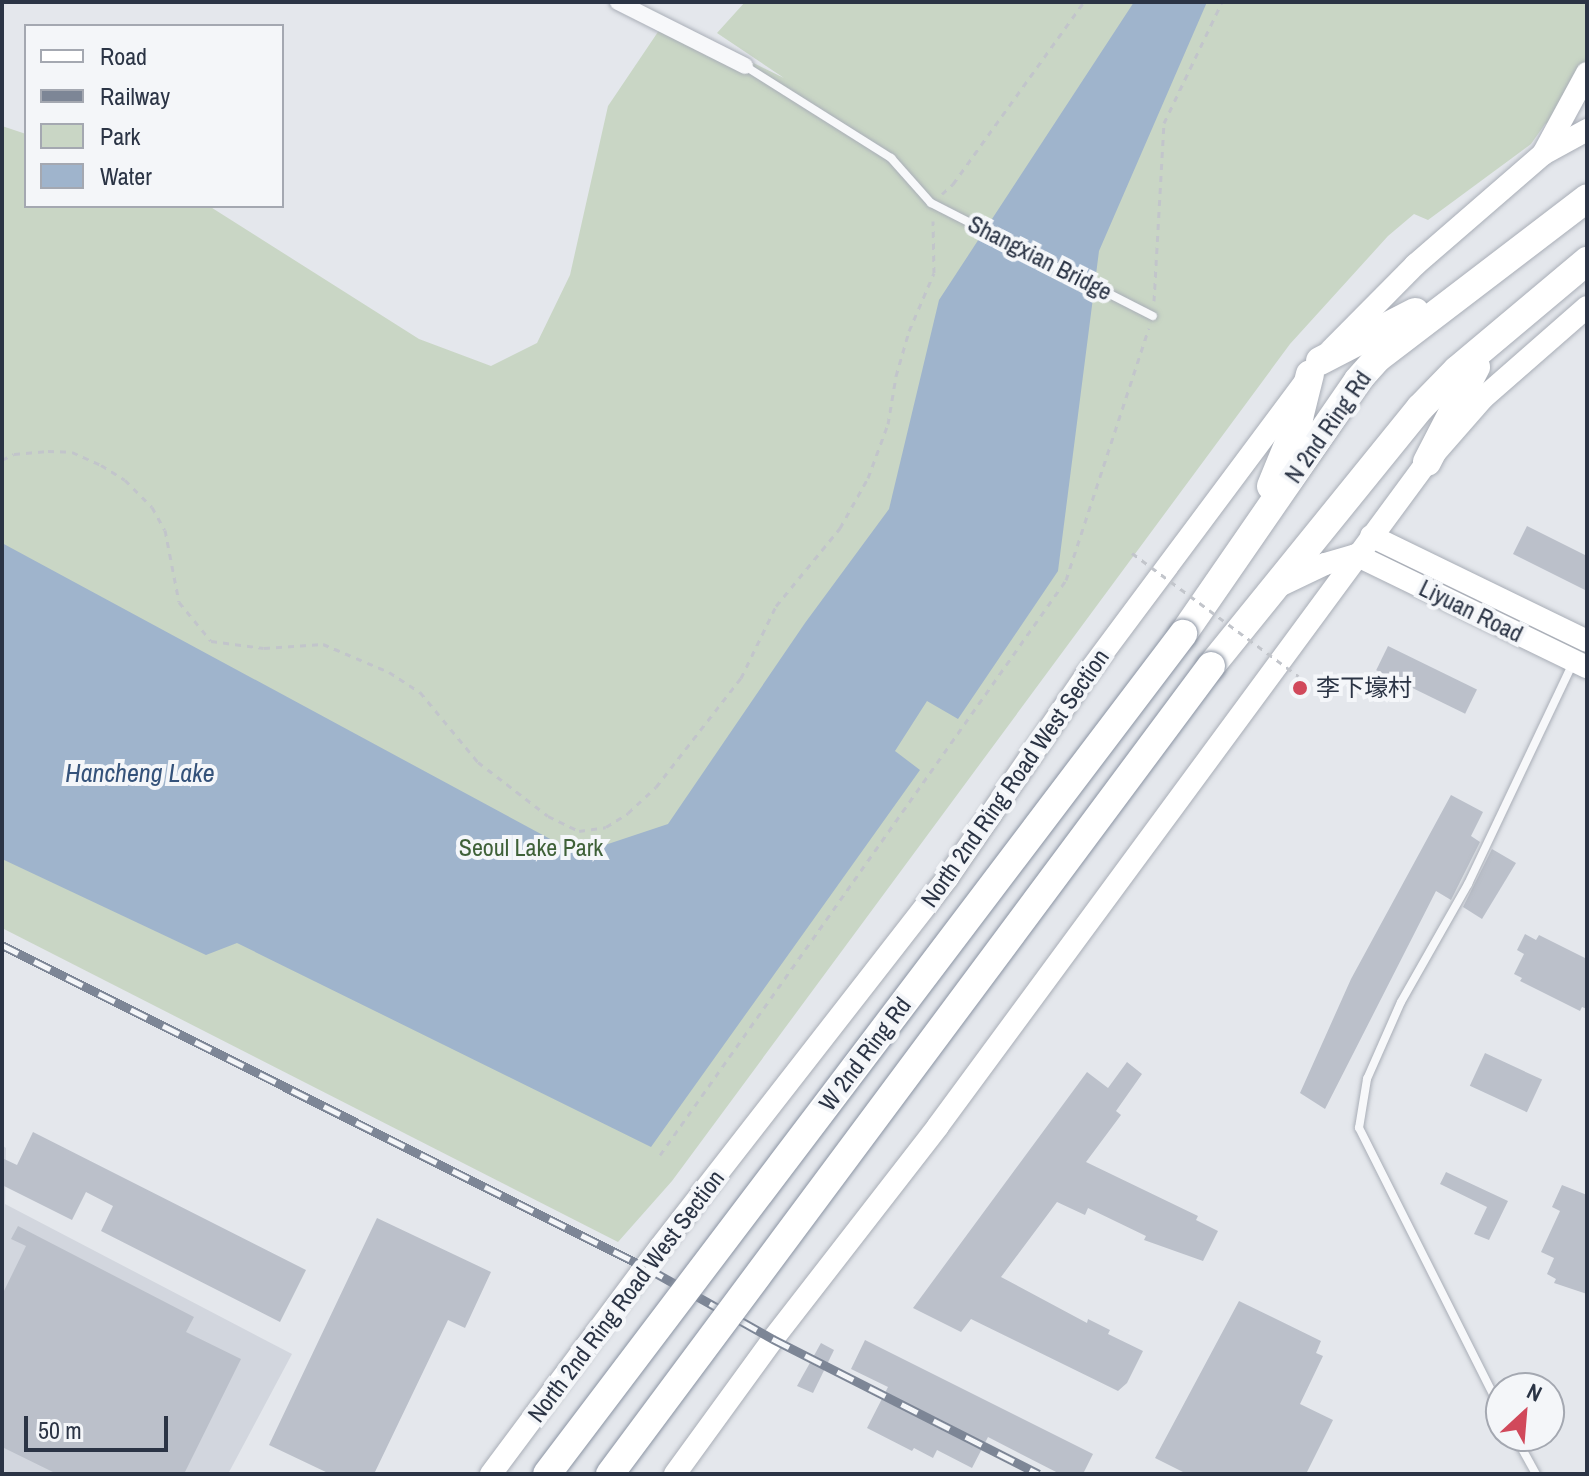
<!DOCTYPE html>
<meta charset="utf-8">
<style>
body{margin:0}
#map{position:relative;width:1589px;height:1476px;overflow:hidden;background:#e4e7ec;font-family:"Archivo Narrow","Noto Sans SC",sans-serif}
div>[style]{position:absolute}
.built>*{inset:0;background:#d2d6de}
.green>*{inset:0;background:#c9d6c5}
.water>*{inset:0;background:#9fb4cc}
.building>*{inset:0;background:#bbc0ca;transform-origin:0 0}
.path>*{height:3px;margin-top:-1.5px;transform-origin:0;background:repeating-linear-gradient(90deg,#c2c5cb 0 6px,transparent 0 12px)}
.roads{filter:drop-shadow(0 0 2px #a9aeb7) drop-shadow(0 0 2px #a9aeb7)}
.lane>*{height:8px;margin:-4px;padding:0 4px;transform-origin:4px;border-radius:4px;background:#f7f8fa}
.street>*{height:16px;margin:-8px;padding:0 8px;transform-origin:8px;border-radius:8px;background:#f7f8fa}
.secondary>*{height:22px;margin:-11px;padding:0 11px;transform-origin:11px;border-radius:11px;background:#fff}
.highway>*{height:28px;margin:-14px;padding:0 14px;transform-origin:14px;border-radius:14px;background:#fff}
.rail>*{height:9px;margin-top:-4.5px;transform-origin:0;background:repeating-linear-gradient(90deg,#f4f6f9 0 18px,#7d8696 0 36px);box-sizing:border-box;border-block:2px solid #7d8696}
.path-bridge>*{height:3px;margin-top:-1.5px;transform-origin:0;background:repeating-linear-gradient(90deg,#c2c5cb 0 6px,transparent 0 12px)}
.bridges{filter:drop-shadow(0 0 2px #8b94a3) drop-shadow(0 0 2px #8b94a3)}
.highway-bridge>*{height:28px;margin:-14px;padding:0 14px;transform-origin:14px;border-radius:14px;background:#fff}
.dots>*{width:22px;height:22px;translate:-50% -50%;box-sizing:border-box;border:4px solid #f4f6f9;border-radius:50%}
span{translate:-50% -50%;white-space:nowrap;text-align:center;line-height:1.15;-webkit-text-stroke:8px #f4f6f9;paint-order:stroke}
.street-label{font-size:24px;color:#2b3445}
.poi-label{font-size:24px;color:#2b3445}
.left{translate:0 -50%;text-align:left}
.park-label{font-size:24px;color:#3f6138}
.water-label{font-size:26px;color:#34527a;font-style:italic}
.frame{position:absolute;inset:0;border:4px solid #2b3445;pointer-events:none}
.legend{position:absolute;left:24px;top:24px;width:260px;height:184px;box-sizing:border-box;background:#f4f6f9;border:2px solid #a4a8b1;margin:0;padding:10px 14px;list-style:none;font-size:24px;color:#2b3445}
.legend li{display:flex;align-items:center;gap:16px;height:40px}
.legend b{width:40px;border:2px solid #a4a8b1}
.north{position:absolute;left:1485px;top:1372px;width:80px;height:80px;box-sizing:border-box;background:#f4f6f9;border:2px solid #a4a8b1;border-radius:50%;rotate:26deg;font-size:22px;font-weight:700;line-height:32px;text-align:center;color:#2b3445}
.north::after{content:'';display:block;margin:auto;width:28px;height:36px;background:#d1495b;clip-path:polygon(50% 0,100% 100%,50% 72%,0 100%)}
.scale{position:absolute;left:24px;top:1416px;width:144px;height:36px;box-sizing:border-box;border:4px solid #2b3445;border-top:0;padding-left:10px;font-size:24px;line-height:28px;white-space:nowrap;color:#2b3445;-webkit-text-stroke:6px #f4f6f9;paint-order:stroke}
</style>
<div id="map">
<div class="built">
<div style="clip-path:polygon(2px 1145px,6px 1148px,5px 1204px,292px 1354px,228px 1474px,2px 1474px)"></div>
</div>
<div class="green">
<div style="clip-path:polygon(745px 2px,1587px 2px,1587px 100px,1545px 124px,1531px 144px,1428px 220px,1414px 214px,1388px 236px,1290px 344px,672px 1181px,618px 1242px,2px 928px,2px 126px,26px 134px,26px 206px,209px 206px,419px 339px,491px 366px,537px 343px,570px 275px,608px 106px,666px 20px,784px 78px,717px 33px)"></div>
</div>
<div class="water">
<div style="clip-path:polygon(1134px 2px,1207px 2px,1099px 251px,1058px 571px,958px 719px,927px 701px,895px 751px,920px 770px,651px 1147px,237px 943px,206px 955px,2px 859px,2px 543px,578px 854px,668px 824px,805px 623px,889px 509px,939px 300px)"></div>
</div>
<div class="building">
<div style="clip-path:polygon(1527px 526px,1587px 556px,1587px 591px,1513px 554px)"></div>
<div style="left:1388px;top:646px;width:99px;height:27px;rotate:26deg"></div>
<div style="clip-path:polygon(1451px 795px,1483px 812px,1471px 836px,1480px 842px,1451px 900px,1436px 891px,1325px 1109px,1300px 1093px,1351px 979px)"></div>
<div style="clip-path:polygon(1492px 849px,1516px 863px,1482px 919px,1463px 907px)"></div>
<div style="clip-path:polygon(1525px 934px,1536px 940px,1539px 935px,1587px 959px,1587px 1009px,1582px 1007px,1580px 1011px,1520px 981px,1522px 978px,1514px 974px,1524px 954px,1517px 950px)"></div>
<div style="left:1485px;top:1053px;width:63px;height:36px;rotate:25deg"></div>
<div style="clip-path:polygon(1127px 1062px,1142px 1074px,1116px 1111px,1121px 1115px,1086px 1162px,1198px 1216px,1196px 1220px,1218px 1231px,1203px 1261px,1144px 1240px,1146px 1236px,1088px 1208px,1085px 1215px,1057px 1202px,1001px 1277px,1087px 1323px,1088px 1319px,1110px 1330px,1108px 1334px,1143px 1351px,1127px 1383px,1118px 1391px,971px 1319px,961px 1332px,913px 1308px,1087px 1072px,1108px 1088px)"></div>
<div style="clip-path:polygon(33px 1132px,306px 1270px,280px 1322px,101px 1231px,113px 1206px,86px 1192px,72px 1220px,2px 1185px,2px 1158px,17px 1165px)"></div>
<div style="clip-path:polygon(1446px 1172px,1508px 1201px,1489px 1240px,1474px 1234px,1487px 1207px,1440px 1184px)"></div>
<div style="clip-path:polygon(1562px 1185px,1587px 1195px,1587px 1294px,1554px 1283px,1556px 1279px,1547px 1274px,1554px 1258px,1541px 1252px,1560px 1211px,1552px 1207px)"></div>
<div style="clip-path:polygon(377px 1218px,491px 1272px,465px 1328px,448px 1320px,374px 1474px,330px 1474px,269px 1445px)"></div>
<div style="clip-path:polygon(18px 1226px,194px 1317px,186px 1332px,241px 1359px,184px 1474px,57px 1474px,2px 1447px,2px 1295px,26px 1246px,11px 1239px)"></div>
<div style="clip-path:polygon(1239px 1301px,1321px 1341px,1316px 1353px,1323px 1356px,1300px 1404px,1333px 1420px,1306px 1474px,1187px 1474px,1155px 1458px)"></div>
<div style="clip-path:polygon(865px 1340px,1093px 1454px,1083px 1474px,1060px 1474px,988px 1437px,972px 1468px,937px 1450px,933px 1458px,914px 1448px,912px 1451px,867px 1428px,888px 1387px,851px 1369px)"></div>
<div style="clip-path:polygon(821px 1343px,834px 1350px,813px 1393px,797px 1386px)"></div>
</div>
<div class="path">
<div style="left:942px;top:194px;width:15px;rotate:-42deg"></div>
<div style="left:953px;top:184px;width:224px;rotate:-54.3deg"></div>
<div style="left:1154px;top:301px;width:178px;rotate:-86.8deg"></div>
<div style="left:1164px;top:123px;width:134px;rotate:-64.4deg"></div>
<div style="left:2px;top:460px;width:13px;rotate:-27deg"></div>
<div style="left:14px;top:454px;width:34px;rotate:-5deg"></div>
<div style="left:48px;top:451px;width:24px;rotate:2deg"></div>
<div style="left:72px;top:452px;width:32px;rotate:24deg"></div>
<div style="left:101px;top:465px;width:28px;rotate:32deg"></div>
<div style="left:125px;top:480px;width:38px;rotate:45deg"></div>
<div style="left:152px;top:507px;width:26px;rotate:61deg"></div>
<div style="left:165px;top:530px;width:73px;rotate:79deg"></div>
<div style="left:179px;top:602px;width:50px;rotate:50.6deg"></div>
<div style="left:211px;top:641px;width:53px;rotate:7.5deg"></div>
<div style="left:264px;top:648px;width:59px;rotate:-3.9deg"></div>
<div style="left:323px;top:644px;width:72px;rotate:23deg"></div>
<div style="left:389px;top:672px;width:37px;rotate:33deg"></div>
<div style="left:420px;top:692px;width:91px;rotate:50.4deg"></div>
<div style="left:478px;top:762px;width:88px;rotate:37.6deg"></div>
<div style="left:548px;top:816px;width:34px;rotate:26deg"></div>
<div style="left:579px;top:831px;width:27px;rotate:-8deg"></div>
<div style="left:606px;top:827px;width:26px;rotate:-32deg"></div>
<div style="left:628px;top:813px;width:38px;rotate:-43deg"></div>
<div style="left:656px;top:787px;width:138px;rotate:-52.1deg"></div>
<div style="left:741px;top:678px;width:80px;rotate:-64.1deg"></div>
<div style="left:776px;top:606px;width:101px;rotate:-50.6deg"></div>
<div style="left:840px;top:528px;width:57px;rotate:-60.8deg"></div>
<div style="left:868px;top:478px;width:58px;rotate:-69.7deg"></div>
<div style="left:888px;top:424px;width:49px;rotate:-80.5deg"></div>
<div style="left:896px;top:376px;width:47px;rotate:-73.9deg"></div>
<div style="left:909px;top:331px;width:63px;rotate:-66.7deg"></div>
<div style="left:934px;top:273px;width:52px;rotate:-91.1deg"></div>
<div style="left:660px;top:1155px;width:704px;rotate:-54.77deg"></div>
<div style="left:1066px;top:580px;width:265px;rotate:-71.8deg"></div>
</div>
<div class="roads">
<div class="lane">
<div style="left:745px;top:66px;width:173px;rotate:32.2deg"></div>
<div style="left:891px;top:158px;width:60px;rotate:48.4deg"></div>
<div style="left:931px;top:203px;width:249px;rotate:27deg"></div>
<div style="left:1501px;top:1410px;width:316px;rotate:-116.7deg"></div>
<div style="left:1359px;top:1128px;width:50px;rotate:-80.7deg"></div>
<div style="left:1367px;top:1079px;width:84px;rotate:-66.2deg"></div>
<div style="left:1401px;top:1002px;width:136px;rotate:-60.4deg"></div>
<div style="left:1468px;top:884px;width:247px;rotate:-64.6deg"></div>
<div style="left:1515px;top:1436px;width:43px;rotate:61.1deg"></div>
</div>
<div class="street">
<div style="left:618px;top:2px;width:142px;rotate:26.7deg"></div>
</div>
<div class="secondary">
<div style="left:1543px;top:154px;width:92px;rotate:-61.5deg"></div>
<div style="left:1331px;top:350px;width:120px;rotate:-45.3deg"></div>
<div style="left:1415px;top:265px;width:169px;rotate:-40.9deg"></div>
<div style="left:1543px;top:154px;width:50px;rotate:-28.6deg"></div>
<div style="left:1371px;top:536px;width:240px;rotate:25.9deg"></div>
<div style="left:1279px;top:586px;width:51px;rotate:-25.6deg"></div>
<div style="left:1325px;top:564px;width:32px;rotate:-16deg"></div>
<div style="left:1356px;top:555px;width:257px;rotate:25.9deg"></div>
<div style="left:491px;top:1474px;width:284px;rotate:-53.3deg"></div>
<div style="left:661px;top:1246px;width:467px;rotate:-52.1deg"></div>
<div style="left:948px;top:877px;width:242px;rotate:-55.6deg"></div>
<div style="left:1085px;top:677px;width:372px;rotate:-53.3deg"></div>
<div style="left:675px;top:1474px;width:167px;rotate:-54deg"></div>
<div style="left:773px;top:1339px;width:269px;rotate:-52.2deg"></div>
<div style="left:938px;top:1126px;width:825px;rotate:-53.63deg"></div>
<div style="left:1427px;top:462px;width:85px;rotate:-48.8deg"></div>
<div style="left:1483px;top:398px;width:138px;rotate:-41.2deg"></div>
</div>
<div class="highway">
<div style="left:1320px;top:361px;width:107px;rotate:-27.3deg"></div>
<div style="left:1427px;top:462px;width:107px;rotate:-62.7deg"></div>
<div style="left:1271px;top:486px;width:74px;rotate:-67.6deg"></div>
<div style="left:1299px;top:418px;width:45px;rotate:-76deg"></div>
<div style="left:1183px;top:634px;width:308px;rotate:-55.4deg"></div>
<div style="left:1358px;top:380px;width:30px;rotate:-48deg"></div>
<div style="left:1378px;top:358px;width:263px;rotate:-37.4deg"></div>
<div style="left:1211px;top:666px;width:332px;rotate:-51deg"></div>
<div style="left:1420px;top:408px;width:53px;rotate:-45.8deg"></div>
<div style="left:1457px;top:370px;width:170px;rotate:-40deg"></div>
</div>
</div>
<div class="rail">
<div style="left:2px;top:945px;width:721px;rotate:26.6deg"></div>
<div style="left:647px;top:1268px;width:145px;rotate:29.4deg"></div>
<div style="left:773px;top:1339px;width:298px;rotate:26.9deg"></div>
</div>
<div class="path-bridge">
<div style="left:1132px;top:553px;width:207px;rotate:36.5deg"></div>
</div>
<div class="bridges">
<div class="highway-bridge">
<div style="left:547px;top:1474px;width:1054px;rotate:-52.87deg"></div>
<div style="left:610px;top:1474px;width:1007px;rotate:-53.36deg"></div>
</div>
</div>
<div class="dots">
<div style="left:1300px;top:688px;background:#d1495b"></div>
</div>
<div class="street-label">
<span style="left:1040px;top:258px;rotate:27deg">Shangxian Bridge</span>
<span style="left:1328px;top:427px;rotate:-55deg">N 2nd Ring Rd</span>
<span style="left:1471px;top:611px;rotate:26deg">Liyuan Road</span>
<span style="left:1015px;top:778px;rotate:-55deg">North 2nd Ring Road West Section</span>
<span style="left:865px;top:1054px;rotate:-53deg">W 2nd Ring Rd</span>
<span style="left:626px;top:1296px;rotate:-53deg">North 2nd Ring Road West Section</span>
</div>
<div class="poi-label">
<span class="left" style="left:1316px;top:688px">李下壕村</span>
</div>
<div class="park-label">
<span style="left:531px;top:848px">Seoul Lake Park</span>
</div>
<div class="water-label">
<span style="left:140px;top:773px">Hancheng Lake</span>
</div>
<div class="frame"></div>
<ul class="legend">
<li><b style="height:10px;background:#fff"></b>Road</li>
<li><b style="height:10px;background:#7d8696"></b>Railway</li>
<li><b style="height:22px;background:#c9d6c5"></b>Park</li>
<li><b style="height:22px;background:#9fb4cc"></b>Water</li>
</ul>
<div class="north">N</div>
<div class="scale">50 m</div>
</div>
